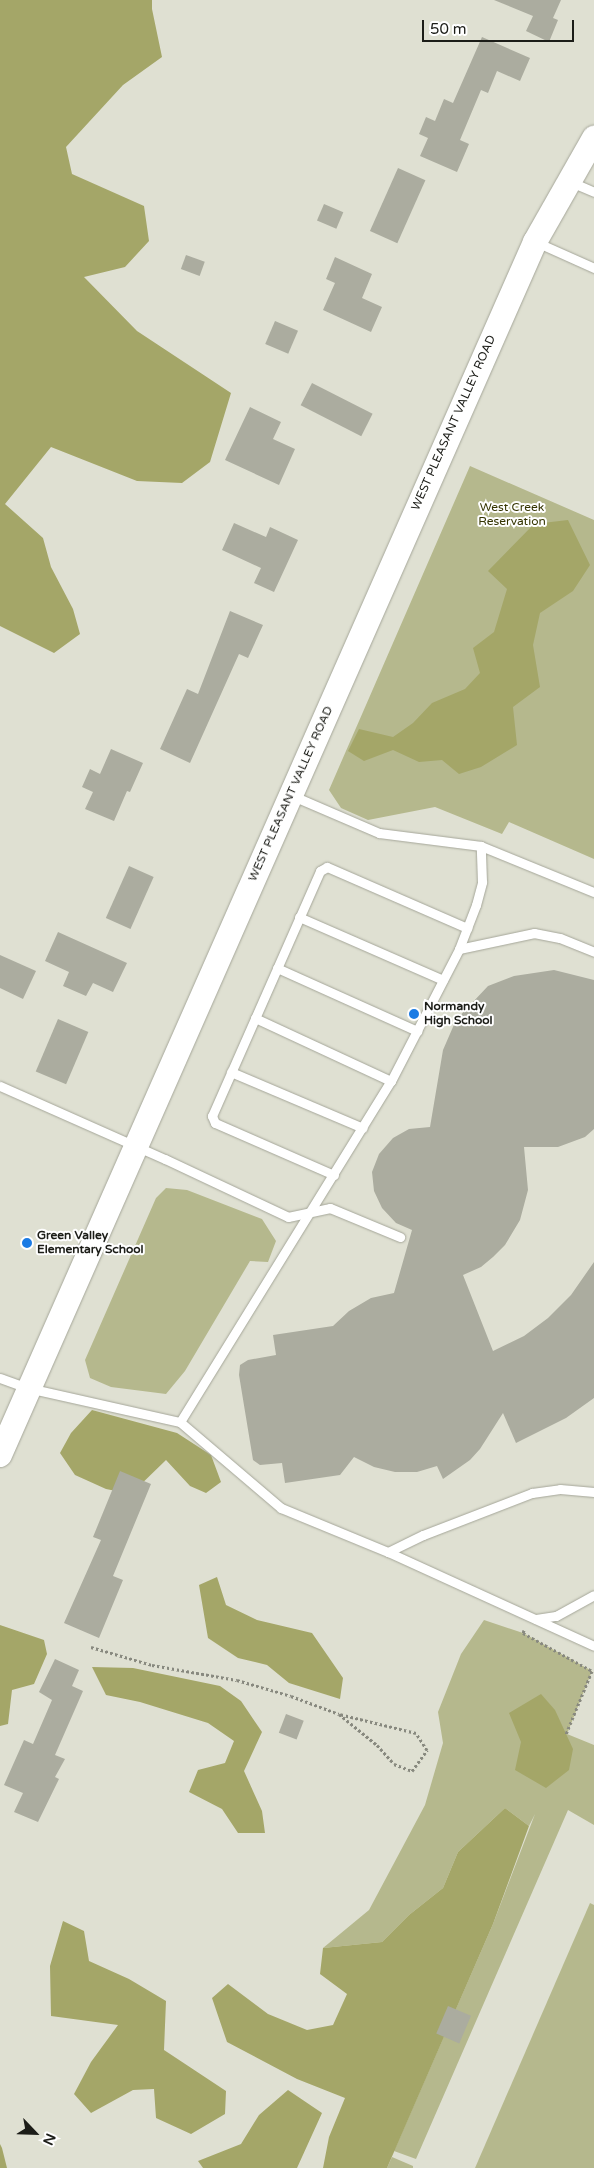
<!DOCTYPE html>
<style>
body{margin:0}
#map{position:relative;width:594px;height:2168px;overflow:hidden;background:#dfe0d2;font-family:"Varela Round",sans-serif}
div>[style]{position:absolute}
.green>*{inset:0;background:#b5b88d}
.forest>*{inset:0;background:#a4a668}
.building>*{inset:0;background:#abac9f;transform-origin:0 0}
.path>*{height:3px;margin-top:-1.5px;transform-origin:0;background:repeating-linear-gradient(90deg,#88897f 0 2.5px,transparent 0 5px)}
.roads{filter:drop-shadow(0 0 1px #a5a699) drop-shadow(0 0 1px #a5a699)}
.service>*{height:9px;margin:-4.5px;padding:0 4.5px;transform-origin:4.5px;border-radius:4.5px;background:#fff}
.secondary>*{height:24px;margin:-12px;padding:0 12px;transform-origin:12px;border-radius:12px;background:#fff}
.dots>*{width:14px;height:14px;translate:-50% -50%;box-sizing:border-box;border:2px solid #fff;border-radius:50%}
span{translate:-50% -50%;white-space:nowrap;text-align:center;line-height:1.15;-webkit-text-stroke:4px #fff;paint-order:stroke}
.street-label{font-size:12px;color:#1c1d18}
.park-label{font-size:12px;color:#343401}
.poi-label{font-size:12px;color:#1c1d18;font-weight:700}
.left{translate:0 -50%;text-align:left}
.north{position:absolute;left:10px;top:2108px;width:50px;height:50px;-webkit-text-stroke:4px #fff;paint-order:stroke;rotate:114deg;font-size:14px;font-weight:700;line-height:20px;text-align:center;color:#1c1d18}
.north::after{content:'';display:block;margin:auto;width:18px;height:22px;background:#1c1d18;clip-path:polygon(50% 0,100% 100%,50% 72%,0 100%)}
.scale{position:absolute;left:422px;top:20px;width:152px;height:22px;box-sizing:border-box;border:2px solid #1c1d18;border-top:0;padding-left:6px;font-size:15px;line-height:18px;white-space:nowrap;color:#1c1d18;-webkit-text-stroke:4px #fff;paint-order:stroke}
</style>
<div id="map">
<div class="green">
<div style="clip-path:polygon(470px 466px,594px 520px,594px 859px,509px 822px,502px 834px,435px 807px,368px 820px,341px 808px,329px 790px)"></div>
<div style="clip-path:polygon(166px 1188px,187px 1190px,262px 1219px,276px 1241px,268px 1262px,250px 1261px,185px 1371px,166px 1394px,111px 1387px,90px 1378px,85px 1360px,156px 1198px)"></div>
<div style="clip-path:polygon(484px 1620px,523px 1633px,592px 1671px,567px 1734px,594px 1745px,594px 1825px,568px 1810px,416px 2159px,394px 2151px,493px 1924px,535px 1814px,529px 1826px,505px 1808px,458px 1852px,443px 1888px,409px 1915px,382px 1942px,323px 1948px,369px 1910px,425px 1805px,443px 1743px,438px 1712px,461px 1654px)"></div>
<div style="clip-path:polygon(590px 1903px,594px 1905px,594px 2168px,475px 2168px)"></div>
<div style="clip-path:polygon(392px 2157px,413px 2166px,413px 2168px,387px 2168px)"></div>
</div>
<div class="forest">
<div style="clip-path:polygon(0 0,152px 0,152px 9px,162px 57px,123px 85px,66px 147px,72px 174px,144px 206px,149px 241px,125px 267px,84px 277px,137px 331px,231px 393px,210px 462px,182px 483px,137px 481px,51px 447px,5px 504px,43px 538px,51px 567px,73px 609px,80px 634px,54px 653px,0 626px)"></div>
<div style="clip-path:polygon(568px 520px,590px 565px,573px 591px,540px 613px,533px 645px,540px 687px,513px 707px,517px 745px,481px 767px,459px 774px,442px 760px,419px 762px,393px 750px,364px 761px,348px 751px,359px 729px,393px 737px,413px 723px,432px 703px,465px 689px,480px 673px,473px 648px,494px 632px,507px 589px,488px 571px,534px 524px)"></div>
<div style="clip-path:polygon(92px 1410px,177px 1433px,211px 1455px,221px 1482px,206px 1493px,190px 1486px,166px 1460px,131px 1494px,106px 1489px,75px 1475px,60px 1453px,71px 1433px)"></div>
<div style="clip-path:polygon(217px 1577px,226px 1605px,257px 1620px,312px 1633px,343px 1678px,340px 1699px,289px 1683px,267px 1665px,238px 1658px,208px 1638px,199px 1585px)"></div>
<div style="clip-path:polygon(0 1625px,44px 1640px,47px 1654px,34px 1684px,12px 1690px,8px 1724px,0 1726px)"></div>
<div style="clip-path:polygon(92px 1667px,133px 1668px,220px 1686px,241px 1701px,262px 1732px,244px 1771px,262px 1811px,265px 1833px,238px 1833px,222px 1809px,189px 1792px,198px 1770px,225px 1763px,234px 1741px,208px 1723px,140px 1702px,106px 1695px)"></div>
<div style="clip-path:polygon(541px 1694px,555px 1710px,573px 1749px,569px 1770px,546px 1788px,515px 1770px,521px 1742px,509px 1713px)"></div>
<div style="clip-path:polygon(505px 1808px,529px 1826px,493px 1924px,387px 2168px,323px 2168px,329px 2137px,345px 2098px,297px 2079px,227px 2042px,212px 1998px,228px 1984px,268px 2014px,307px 2030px,333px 2025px,347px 1994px,320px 1974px,323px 1948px,382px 1942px,409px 1915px,443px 1888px,458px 1852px)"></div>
<div style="clip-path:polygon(63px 1921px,84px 1931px,89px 1961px,129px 1979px,166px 2001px,164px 2050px,226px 2091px,225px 2114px,191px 2134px,156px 2118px,154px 2089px,133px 2090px,91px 2113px,74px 2094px,91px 2062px,118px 2025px,51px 2016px,50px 1966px)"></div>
<div style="clip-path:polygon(288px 2090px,322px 2113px,297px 2168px,203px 2168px,198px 2161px,241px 2144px,259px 2115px)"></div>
<div style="clip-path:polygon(0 2144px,2px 2148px,7px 2168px,0 2168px)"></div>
</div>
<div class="building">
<div style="clip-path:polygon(494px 0,561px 0,553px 18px,558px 20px,549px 42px,526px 31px,533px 16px)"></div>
<div style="clip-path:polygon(482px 37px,530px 58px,520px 81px,497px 71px,488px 93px,481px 90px,460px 140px,469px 144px,457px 172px,420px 156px,428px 138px,419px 134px,426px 117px,435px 121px,444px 99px,453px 103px)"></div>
<div style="left:398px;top:168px;width:30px;height:69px;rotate:24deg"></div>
<div style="left:324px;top:204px;width:21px;height:18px;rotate:23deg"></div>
<div style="left:186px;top:255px;width:20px;height:15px;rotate:20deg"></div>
<div style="clip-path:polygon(335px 257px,372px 274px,362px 298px,382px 307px,371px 332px,323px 310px,335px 283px,326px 279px)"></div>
<div style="left:275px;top:321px;width:25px;height:25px;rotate:23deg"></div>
<div style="left:312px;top:383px;width:68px;height:25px;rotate:27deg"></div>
<div style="clip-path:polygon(250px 407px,281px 422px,273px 439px,295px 449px,279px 485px,225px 460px)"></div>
<div style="clip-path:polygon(234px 523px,266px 537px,270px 527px,298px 540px,274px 592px,254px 583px,261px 568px,222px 550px)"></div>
<div style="clip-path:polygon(230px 611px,263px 625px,248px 658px,239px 654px,190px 763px,160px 749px,187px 689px,198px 694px)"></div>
<div style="clip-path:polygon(111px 749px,143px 763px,130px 792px,127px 791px,114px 821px,85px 809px,93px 792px,82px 787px,90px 769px,100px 774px)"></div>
<div style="left:129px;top:866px;width:27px;height:57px;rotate:24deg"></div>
<div style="clip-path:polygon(58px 932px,127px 963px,113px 992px,93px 983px,86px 996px,63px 986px,69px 972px,45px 961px)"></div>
<div style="clip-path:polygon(0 955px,36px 971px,23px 999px,0 988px)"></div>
<div style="clip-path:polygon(554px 970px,594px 980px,594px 1129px,585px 1137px,558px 1147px,524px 1147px,528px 1190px,520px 1220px,505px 1245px,493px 1257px,481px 1267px,463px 1275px,493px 1351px,524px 1336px,548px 1318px,571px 1295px,594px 1262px,594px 1398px,566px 1418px,516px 1443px,503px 1413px,480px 1449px,470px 1460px,443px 1479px,437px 1466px,417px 1472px,395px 1472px,374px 1467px,354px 1457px,340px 1475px,285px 1483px,282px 1463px,260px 1465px,253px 1460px,239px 1375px,240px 1365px,248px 1360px,276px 1355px,273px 1335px,333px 1326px,349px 1311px,371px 1298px,394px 1293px,412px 1230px,396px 1223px,382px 1208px,374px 1191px,372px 1172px,379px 1154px,393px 1138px,409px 1129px,430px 1127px,443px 1050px,456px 1020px,488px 986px,514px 976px)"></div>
<div style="left:58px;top:1019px;width:33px;height:57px;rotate:23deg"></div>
<div style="clip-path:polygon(120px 1471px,151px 1484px,113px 1576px,123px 1580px,99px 1638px,64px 1623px,101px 1540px,93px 1537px)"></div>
<div style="clip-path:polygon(55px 1659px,79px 1670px,72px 1686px,83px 1691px,55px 1755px,65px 1759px,55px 1777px,59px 1779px,38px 1822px,14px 1812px,23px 1793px,4px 1785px,24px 1740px,33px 1744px,52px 1700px,39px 1692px)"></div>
<div style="left:286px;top:1714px;width:19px;height:20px;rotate:21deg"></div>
<div style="left:448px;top:2006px;width:25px;height:30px;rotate:23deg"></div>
</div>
<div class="path">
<div style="left:524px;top:1630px;width:3px;rotate:108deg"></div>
<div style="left:523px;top:1633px;width:79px;rotate:28.8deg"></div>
<div style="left:592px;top:1671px;width:68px;rotate:112.4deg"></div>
<div style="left:91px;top:1647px;width:64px;rotate:16.4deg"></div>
<div style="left:152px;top:1665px;width:86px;rotate:10deg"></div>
<div style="left:237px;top:1680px;width:56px;rotate:16.5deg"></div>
<div style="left:291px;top:1696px;width:51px;rotate:20.6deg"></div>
<div style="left:339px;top:1714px;width:49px;rotate:39.2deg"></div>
<div style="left:377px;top:1745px;width:25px;rotate:48deg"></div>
<div style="left:394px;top:1764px;width:19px;rotate:21deg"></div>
<div style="left:412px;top:1771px;width:26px;rotate:-54deg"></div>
<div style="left:427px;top:1750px;width:20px;rotate:-123deg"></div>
<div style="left:416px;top:1733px;width:79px;rotate:-166.1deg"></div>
</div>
<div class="roads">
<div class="service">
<div style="left:571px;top:182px;width:25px;rotate:23deg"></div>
<div style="left:536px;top:242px;width:64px;rotate:24.1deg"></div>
<div style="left:293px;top:796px;width:94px;rotate:23.3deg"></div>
<div style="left:379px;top:833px;width:103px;rotate:7.3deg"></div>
<div style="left:481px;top:846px;width:122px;rotate:22.2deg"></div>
<div style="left:299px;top:917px;width:157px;rotate:23.6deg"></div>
<div style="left:459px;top:949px;width:77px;rotate:-12deg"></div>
<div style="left:534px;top:933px;width:26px;rotate:11deg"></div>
<div style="left:560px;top:938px;width:37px;rotate:22deg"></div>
<div style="left:277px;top:968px;width:154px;rotate:24.2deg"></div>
<div style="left:255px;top:1018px;width:150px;rotate:24.9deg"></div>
<div style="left:231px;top:1072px;width:143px;rotate:23deg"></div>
<div style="left:0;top:1086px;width:180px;rotate:23.9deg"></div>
<div style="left:165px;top:1159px;width:136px;rotate:25.2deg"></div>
<div style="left:288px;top:1217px;width:43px;rotate:-12.1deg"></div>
<div style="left:330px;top:1208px;width:76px;rotate:22.5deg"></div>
<div style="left:334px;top:1175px;width:130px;rotate:-156.4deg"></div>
<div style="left:215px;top:1123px;width:8px;rotate:-113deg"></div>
<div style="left:212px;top:1116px;width:268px;rotate:-66.2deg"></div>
<div style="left:320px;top:871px;width:8px;rotate:-30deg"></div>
<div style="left:327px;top:867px;width:153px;rotate:23.5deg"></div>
<div style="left:0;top:1378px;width:30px;rotate:20deg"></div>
<div style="left:28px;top:1388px;width:156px;rotate:12.6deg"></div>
<div style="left:180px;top:1422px;width:133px;rotate:40.4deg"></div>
<div style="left:281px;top:1508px;width:116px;rotate:22.4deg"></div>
<div style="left:388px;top:1552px;width:226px;rotate:24.5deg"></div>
<div style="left:180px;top:1422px;width:401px;rotate:-58.3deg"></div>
<div style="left:391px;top:1081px;width:148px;rotate:-62.7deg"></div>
<div style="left:459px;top:949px;width:47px;rotate:-68.9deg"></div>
<div style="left:476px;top:905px;width:24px;rotate:-75deg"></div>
<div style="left:482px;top:882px;width:36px;rotate:-92deg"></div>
<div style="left:388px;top:1552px;width:39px;rotate:-26deg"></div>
<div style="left:423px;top:1535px;width:117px;rotate:-21.1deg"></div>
<div style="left:532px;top:1493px;width:28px;rotate:-8deg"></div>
<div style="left:560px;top:1489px;width:34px;rotate:5deg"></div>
<div style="left:536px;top:1619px;width:20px;rotate:-9deg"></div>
<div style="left:556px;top:1616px;width:43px;rotate:-28.9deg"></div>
</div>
<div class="secondary">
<div style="left:0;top:1455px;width:1326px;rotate:-66.2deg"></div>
<div style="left:535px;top:242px;width:120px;rotate:-60.4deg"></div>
</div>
</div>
<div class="dots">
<div style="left:414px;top:1014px;background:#1b7be4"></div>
<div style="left:27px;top:1243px;background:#1b7be4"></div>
</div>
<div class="street-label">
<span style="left:454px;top:423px;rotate:-66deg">WEST PLEASANT VALLEY ROAD</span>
<span style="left:291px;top:794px;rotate:-66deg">WEST PLEASANT VALLEY ROAD</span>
</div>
<div class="park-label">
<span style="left:512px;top:515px">West Creek<br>Reservation</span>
</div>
<div class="poi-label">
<span class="left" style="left:424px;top:1014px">Normandy<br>High School</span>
<span class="left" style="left:37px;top:1243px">Green Valley<br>Elementary School</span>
</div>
<div class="north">N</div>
<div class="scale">50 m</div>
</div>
